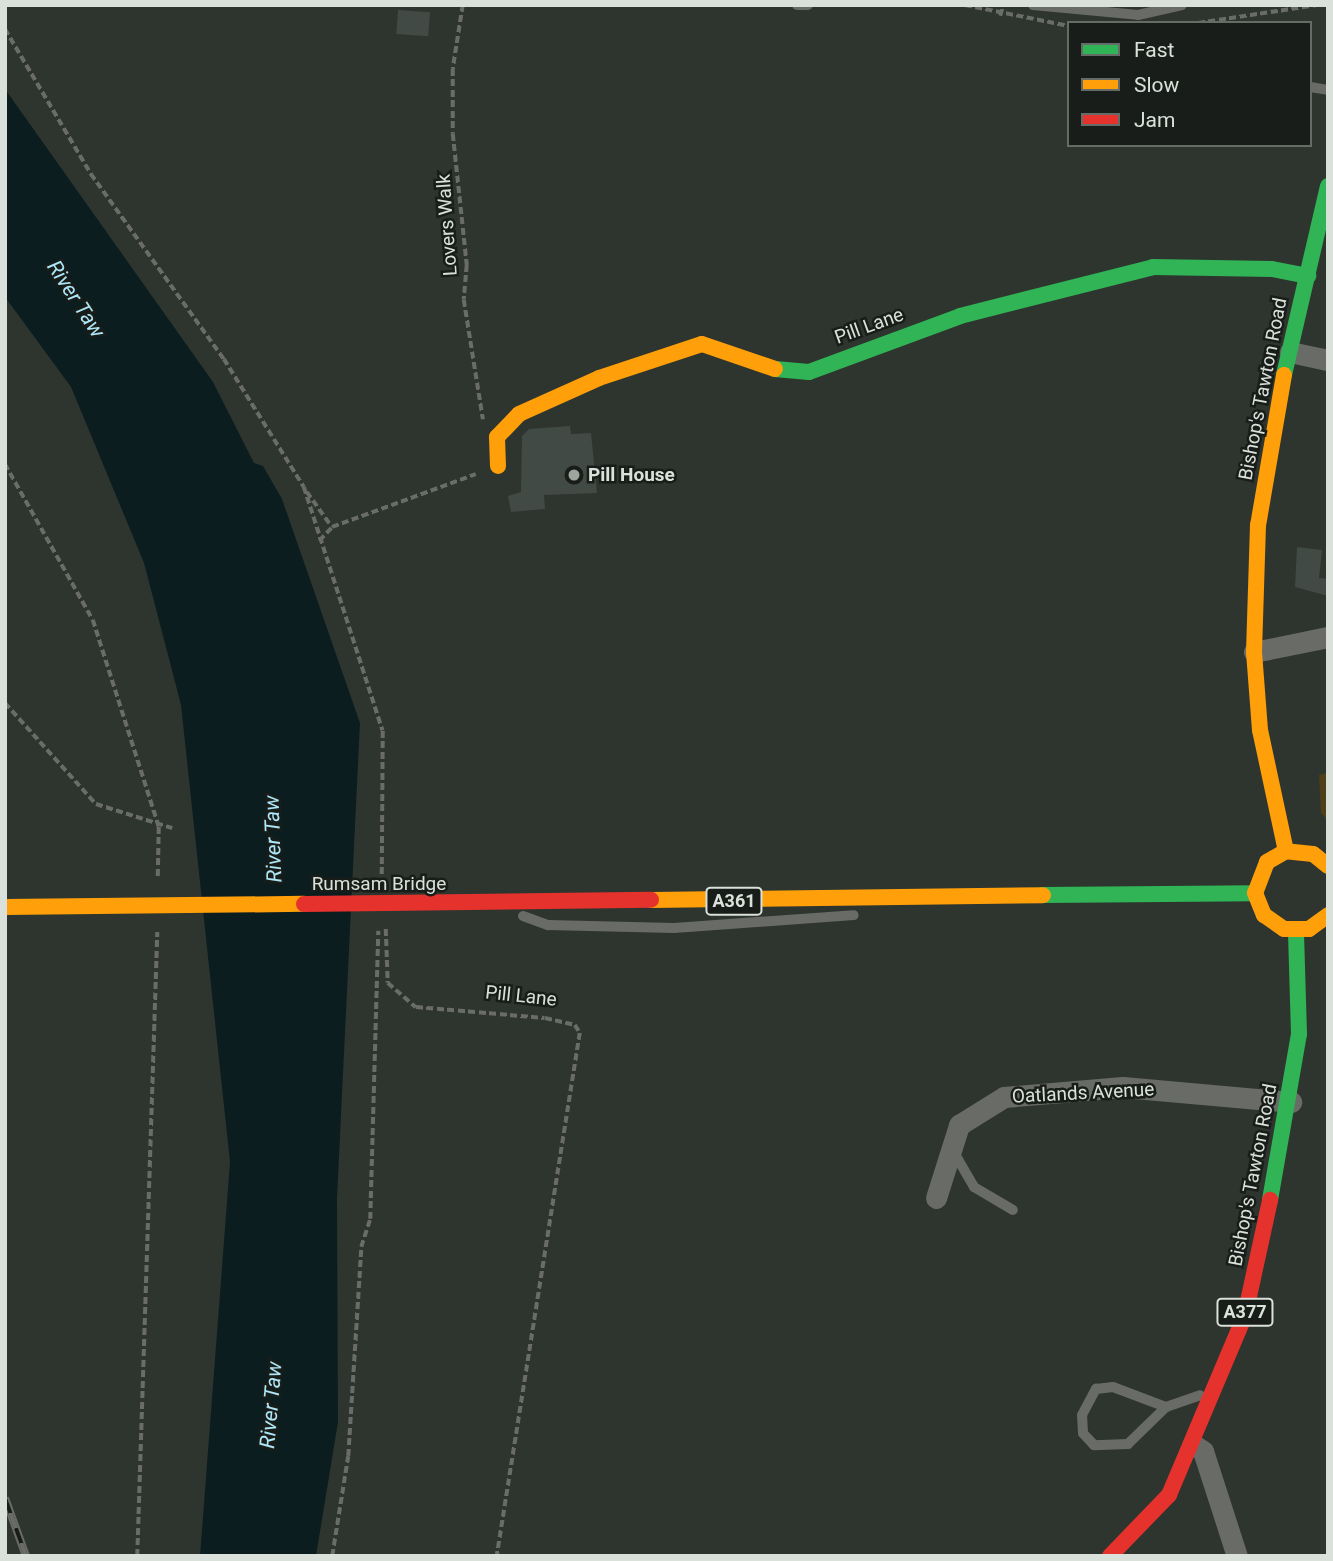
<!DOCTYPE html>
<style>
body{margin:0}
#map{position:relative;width:1333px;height:1561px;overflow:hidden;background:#2e352f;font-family:Roboto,sans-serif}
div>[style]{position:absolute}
.green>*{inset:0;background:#4e3f18}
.water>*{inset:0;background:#0c1d20}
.building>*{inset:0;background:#424a46;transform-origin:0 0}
.path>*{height:3.5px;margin-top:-1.75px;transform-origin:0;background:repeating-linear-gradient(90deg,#6a6c69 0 7px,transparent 0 10.5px)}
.lane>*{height:10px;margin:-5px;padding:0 5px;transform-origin:5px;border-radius:5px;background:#696b67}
.street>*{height:21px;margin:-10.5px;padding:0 10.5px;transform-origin:10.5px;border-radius:10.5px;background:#696b67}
.fast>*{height:16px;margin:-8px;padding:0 8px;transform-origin:8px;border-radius:8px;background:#30b455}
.slow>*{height:16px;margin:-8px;padding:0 8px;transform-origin:8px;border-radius:8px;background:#ff9f0a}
.jam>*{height:16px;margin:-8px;padding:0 8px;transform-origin:8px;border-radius:8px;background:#e5322d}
.rail>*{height:8px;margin-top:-4px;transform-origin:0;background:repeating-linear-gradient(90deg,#181d19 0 16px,#696c68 0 32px);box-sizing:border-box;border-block:2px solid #696c68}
.dots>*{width:19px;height:19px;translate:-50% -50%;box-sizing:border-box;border:4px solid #181d19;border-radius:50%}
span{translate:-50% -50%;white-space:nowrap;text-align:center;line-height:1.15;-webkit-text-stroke:5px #181d19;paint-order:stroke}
.shield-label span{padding:2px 5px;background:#181d19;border:2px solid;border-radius:5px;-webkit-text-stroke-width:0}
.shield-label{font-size:18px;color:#d9e1da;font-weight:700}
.street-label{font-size:19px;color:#d9e1da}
.poi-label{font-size:19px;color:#d9e1da;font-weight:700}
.left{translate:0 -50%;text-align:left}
.water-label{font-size:21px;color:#aee7f7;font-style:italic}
.frame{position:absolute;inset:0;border:7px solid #d9e1da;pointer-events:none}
.legend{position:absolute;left:1067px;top:21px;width:245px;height:126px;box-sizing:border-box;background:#181d19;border:2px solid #656b66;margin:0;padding:9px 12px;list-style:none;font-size:21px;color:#d9e1da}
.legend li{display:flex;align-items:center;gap:14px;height:35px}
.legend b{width:35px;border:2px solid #656b66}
</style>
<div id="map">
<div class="green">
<div style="clip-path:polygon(1328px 773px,1328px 820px,1321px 813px,1319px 775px)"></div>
</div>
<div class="water">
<div style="clip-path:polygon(5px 89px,213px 382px,254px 463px,263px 466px,282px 499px,360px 723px,337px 1198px,338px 1422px,316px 1556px,200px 1556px,230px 1162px,181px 705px,144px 563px,71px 387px,5px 297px)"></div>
</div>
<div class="building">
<div style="left:398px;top:10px;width:32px;height:24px;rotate:4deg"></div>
<div style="clip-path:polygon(570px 426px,571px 434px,591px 433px,597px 493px,544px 495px,545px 509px,511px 512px,508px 496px,521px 492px,522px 436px,529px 429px)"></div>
<div style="clip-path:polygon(1297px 547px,1322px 550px,1319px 578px,1328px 579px,1328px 596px,1295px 587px)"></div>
</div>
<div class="path">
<div style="left:463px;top:5px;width:65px;rotate:98.9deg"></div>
<div style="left:453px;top:69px;width:65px;rotate:90deg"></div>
<div style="left:453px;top:134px;width:132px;rotate:83.9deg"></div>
<div style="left:467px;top:265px;width:35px;rotate:95deg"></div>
<div style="left:464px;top:300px;width:121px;rotate:80.9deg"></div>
<div style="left:965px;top:5px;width:106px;rotate:11.4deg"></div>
<div style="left:1000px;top:16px;width:11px;rotate:-75deg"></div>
<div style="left:1198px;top:23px;width:120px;rotate:-8.6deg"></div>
<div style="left:5px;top:29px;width:169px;rotate:59.3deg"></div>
<div style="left:91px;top:174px;width:228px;rotate:54.3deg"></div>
<div style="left:224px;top:359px;width:151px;rotate:58deg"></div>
<div style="left:304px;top:487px;width:256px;rotate:72.1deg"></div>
<div style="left:383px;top:731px;width:145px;rotate:90.4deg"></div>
<div style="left:5px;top:464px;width:179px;rotate:60.6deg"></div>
<div style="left:93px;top:620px;width:217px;rotate:72.3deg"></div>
<div style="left:159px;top:827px;width:51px;rotate:91.1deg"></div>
<div style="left:307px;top:492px;width:43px;rotate:54.5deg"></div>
<div style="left:319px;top:541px;width:19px;rotate:-47deg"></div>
<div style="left:332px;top:527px;width:153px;rotate:-20.2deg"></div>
<div style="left:5px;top:703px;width:136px;rotate:48deg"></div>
<div style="left:96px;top:804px;width:80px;rotate:17.5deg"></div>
<div style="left:386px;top:929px;width:54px;rotate:87.9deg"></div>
<div style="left:388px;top:983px;width:37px;rotate:41deg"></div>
<div style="left:416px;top:1007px;width:129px;rotate:4.9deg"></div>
<div style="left:545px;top:1018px;width:31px;rotate:13deg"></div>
<div style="left:575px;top:1025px;width:9px;rotate:58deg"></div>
<div style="left:580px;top:1033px;width:530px;rotate:99.02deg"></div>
<div style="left:137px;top:1556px;width:624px;rotate:-88.16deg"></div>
<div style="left:332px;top:1556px;width:101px;rotate:-80.9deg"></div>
<div style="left:348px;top:1456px;width:209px;rotate:-86.4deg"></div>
<div style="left:361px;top:1247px;width:29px;rotate:-72deg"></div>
<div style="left:370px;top:1219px;width:288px;rotate:-88.4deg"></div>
</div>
<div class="lane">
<div style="left:797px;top:5px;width:11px"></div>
<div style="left:1033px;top:5px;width:105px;rotate:5.4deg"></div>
<div style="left:1138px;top:15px;width:45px;rotate:-12.8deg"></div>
<div style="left:1310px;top:87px;width:18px;rotate:9deg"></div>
<div style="left:523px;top:916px;width:27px;rotate:20deg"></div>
<div style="left:548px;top:925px;width:126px;rotate:1.4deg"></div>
<div style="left:674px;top:928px;width:180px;rotate:-4.1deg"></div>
<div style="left:952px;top:1149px;width:44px;rotate:59.9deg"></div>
<div style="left:974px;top:1187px;width:45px;rotate:30.5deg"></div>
<div style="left:1166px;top:1407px;width:53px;rotate:135.8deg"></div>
<div style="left:1128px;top:1444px;width:34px;rotate:178deg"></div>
<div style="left:1094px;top:1445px;width:16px;rotate:-133deg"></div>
<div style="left:1083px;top:1433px;width:18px;rotate:-93deg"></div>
<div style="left:1082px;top:1415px;width:30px;rotate:-62deg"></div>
<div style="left:1096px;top:1389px;width:17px;rotate:-7deg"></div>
<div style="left:1113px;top:1387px;width:57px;rotate:20.7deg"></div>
<div style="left:1166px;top:1407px;width:36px;rotate:-19deg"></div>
</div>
<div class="street">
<div style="left:1290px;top:352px;width:39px;rotate:12deg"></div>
<div style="left:1254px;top:652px;width:76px;rotate:-11.5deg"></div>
<div style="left:936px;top:1198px;width:77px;rotate:-72.5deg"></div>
<div style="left:959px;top:1125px;width:53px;rotate:-31.9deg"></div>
<div style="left:1004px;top:1097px;width:119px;rotate:-4.8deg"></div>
<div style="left:1123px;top:1087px;width:169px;rotate:5.1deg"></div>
<div style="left:1194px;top:1445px;width:11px;rotate:34deg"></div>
<div style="left:1203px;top:1451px;width:110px;rotate:72.1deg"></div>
</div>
<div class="fast">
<div style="left:775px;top:369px;width:34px;rotate:5deg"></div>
<div style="left:809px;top:372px;width:161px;rotate:-20.3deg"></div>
<div style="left:960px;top:316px;width:199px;rotate:-14.2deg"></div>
<div style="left:1153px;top:267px;width:119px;rotate:1deg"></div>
<div style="left:1272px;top:269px;width:37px;rotate:11deg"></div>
<div style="left:1284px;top:375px;width:194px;rotate:-76.9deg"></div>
<div style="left:1043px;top:895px;width:212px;rotate:-0.5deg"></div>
<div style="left:1270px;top:1200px;width:169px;rotate:-80.1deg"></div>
<div style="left:1299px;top:1034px;width:103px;rotate:-91.7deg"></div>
</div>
<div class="slow">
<div style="left:1284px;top:375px;width:152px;rotate:99.8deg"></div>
<div style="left:1258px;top:525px;width:127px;rotate:91.8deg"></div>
<div style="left:1254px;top:652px;width:78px;rotate:85.6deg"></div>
<div style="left:1260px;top:730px;width:124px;rotate:77.9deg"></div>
<div style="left:498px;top:466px;width:29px;rotate:-92deg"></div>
<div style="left:497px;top:437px;width:32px;rotate:-46deg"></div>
<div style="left:519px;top:414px;width:88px;rotate:-24.2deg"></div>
<div style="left:599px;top:378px;width:108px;rotate:-18.3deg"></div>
<div style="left:702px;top:344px;width:77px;rotate:18.9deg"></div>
<div style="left:1328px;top:866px;width:19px;rotate:-141deg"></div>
<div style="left:1313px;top:854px;width:27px;rotate:-174deg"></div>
<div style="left:1286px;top:851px;width:22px;rotate:150deg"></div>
<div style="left:1267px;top:862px;width:33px;rotate:111deg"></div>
<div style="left:1255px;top:893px;width:24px;rotate:68deg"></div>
<div style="left:1264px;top:915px;width:24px;rotate:35deg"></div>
<div style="left:1284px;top:929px;width:25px"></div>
<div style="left:1309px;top:929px;width:24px;rotate:-36deg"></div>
<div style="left:651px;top:900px;width:392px;rotate:-0.7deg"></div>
<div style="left:5px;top:907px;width:299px;rotate:-0.6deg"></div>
</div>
<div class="jam">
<div style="left:304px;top:904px;width:347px;rotate:-0.7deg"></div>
<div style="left:1110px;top:1556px;width:85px;rotate:-46deg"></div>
<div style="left:1169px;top:1495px;width:195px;rotate:-67.1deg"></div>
<div style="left:1245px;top:1315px;width:118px;rotate:-77.7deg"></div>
</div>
<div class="rail">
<div style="left:5px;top:1498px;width:62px;rotate:70.1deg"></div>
</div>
<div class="dots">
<div style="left:574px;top:475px;background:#9da59e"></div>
</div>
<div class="shield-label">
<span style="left:734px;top:901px">A361</span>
<span style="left:1245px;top:1312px">A377</span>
</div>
<div class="street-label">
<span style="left:447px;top:225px;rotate:-94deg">Lovers Walk</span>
<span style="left:869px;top:326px;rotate:-20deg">Pill Lane</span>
<span style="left:1263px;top:389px;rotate:-79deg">Bishop's Tawton Road</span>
<span style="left:379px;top:884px">Rumsam Bridge</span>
<span style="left:521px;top:996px;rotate:6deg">Pill Lane</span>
<span style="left:1083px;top:1093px;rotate:-3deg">Oatlands Avenue</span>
<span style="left:1253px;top:1175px;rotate:-79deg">Bishop's Tawton Road</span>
</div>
<div class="poi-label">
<span class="left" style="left:588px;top:475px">Pill House</span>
</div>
<div class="water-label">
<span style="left:76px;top:299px;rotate:57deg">River Taw</span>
<span style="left:273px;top:839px;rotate:-92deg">River Taw</span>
<span style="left:271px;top:1405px;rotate:-85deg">River Taw</span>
</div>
<div class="frame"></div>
<ul class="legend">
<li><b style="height:9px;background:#30b455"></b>Fast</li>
<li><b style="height:9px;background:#ff9f0a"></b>Slow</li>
<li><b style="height:9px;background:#e5322d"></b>Jam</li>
</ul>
</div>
